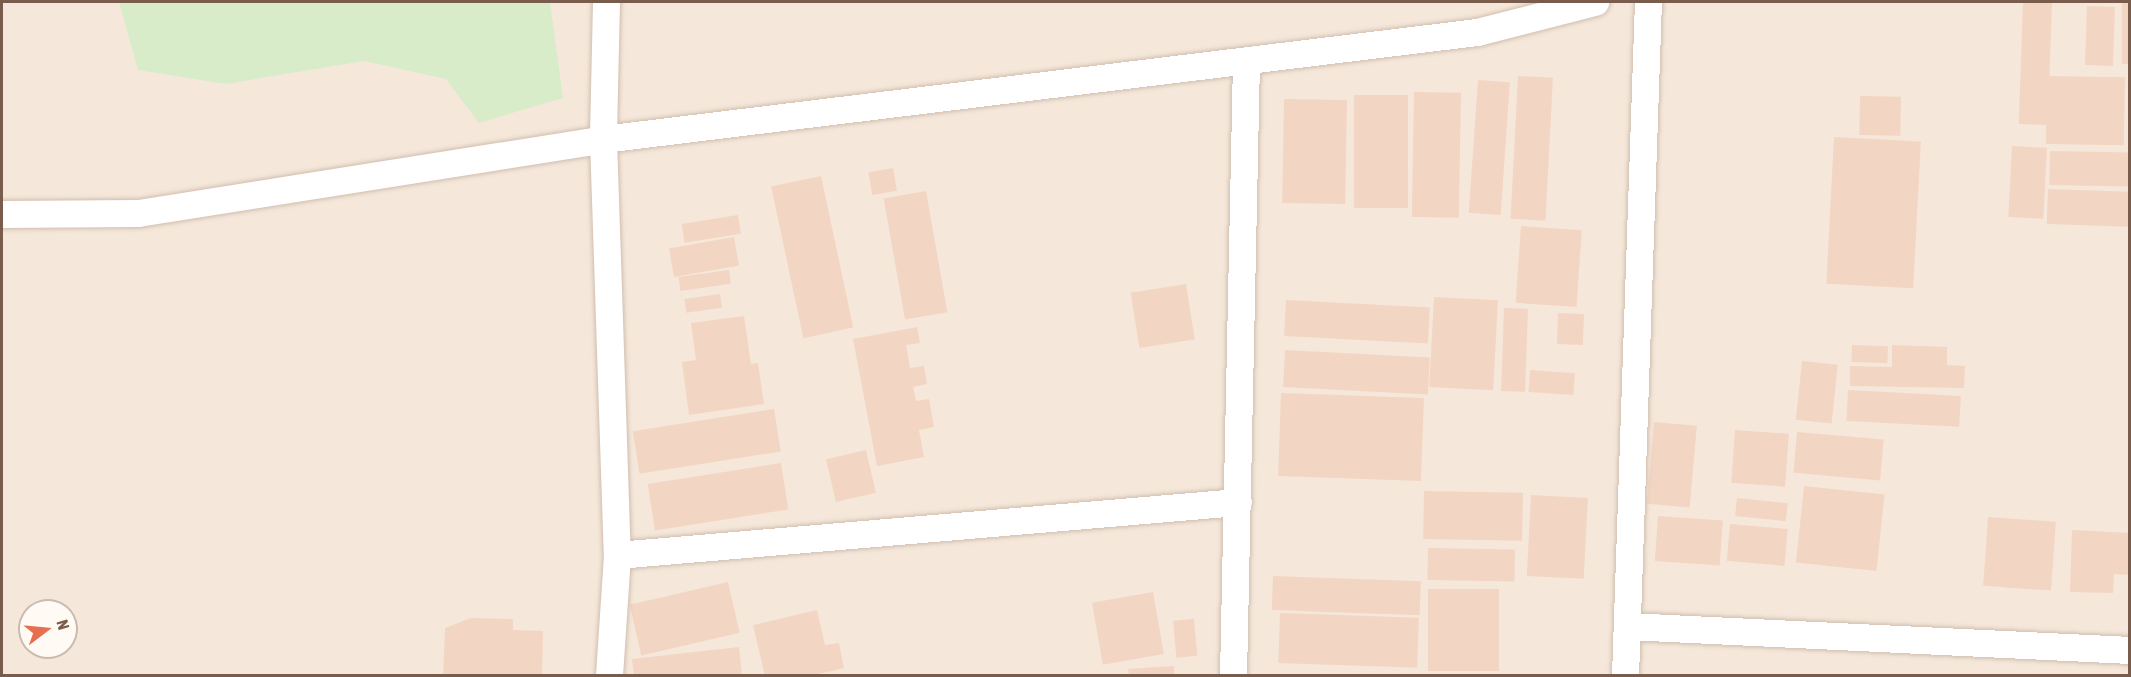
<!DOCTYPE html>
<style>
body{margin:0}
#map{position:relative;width:2131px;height:677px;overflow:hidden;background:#fdf6ec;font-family:"Asap Condensed",sans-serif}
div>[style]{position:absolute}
.residential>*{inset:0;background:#f5e8da}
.green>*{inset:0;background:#d8ecc9}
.building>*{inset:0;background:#f3d5c3;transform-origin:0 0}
.roads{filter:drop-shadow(0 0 2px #d1beb0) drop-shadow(0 0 2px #d1beb0)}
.minor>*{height:27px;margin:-13.5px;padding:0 13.5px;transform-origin:13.5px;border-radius:13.5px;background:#fff}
span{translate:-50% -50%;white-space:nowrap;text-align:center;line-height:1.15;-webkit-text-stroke:4.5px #fffaf3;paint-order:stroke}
.frame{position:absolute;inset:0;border:3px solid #7a5c4d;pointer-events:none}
.north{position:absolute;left:18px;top:599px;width:60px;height:60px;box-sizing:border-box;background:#fffaf3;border:2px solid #cabbb1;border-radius:50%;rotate:74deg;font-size:16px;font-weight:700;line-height:24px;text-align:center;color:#7a5c4d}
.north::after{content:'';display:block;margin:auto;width:21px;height:27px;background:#e76f51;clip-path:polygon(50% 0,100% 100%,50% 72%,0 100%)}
</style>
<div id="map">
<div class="residential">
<div style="clip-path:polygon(evenodd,2px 2px,2129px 2px,2129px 675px,2px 675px,2px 2px,30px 611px,66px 611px,66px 647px,30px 647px,30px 611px)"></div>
</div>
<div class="green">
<div style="clip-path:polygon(119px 2px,550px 2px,563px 98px,479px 123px,446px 79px,364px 61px,226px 84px,138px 70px)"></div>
</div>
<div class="building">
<div style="left:2023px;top:2px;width:29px;height:122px;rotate:2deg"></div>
<div style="left:2122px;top:2px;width:8px;height:62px"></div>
<div style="left:2087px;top:6px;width:28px;height:59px;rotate:2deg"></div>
<div style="left:1518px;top:76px;width:35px;height:143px;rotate:3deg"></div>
<div style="left:2047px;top:76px;width:78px;height:68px;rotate:1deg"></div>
<div style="left:1478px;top:80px;width:32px;height:133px;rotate:4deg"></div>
<div style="left:1414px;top:92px;width:47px;height:125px;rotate:1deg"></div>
<div style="left:1354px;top:95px;width:54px;height:113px"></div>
<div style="left:1860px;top:96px;width:41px;height:39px;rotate:1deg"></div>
<div style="left:1284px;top:99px;width:63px;height:104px;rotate:1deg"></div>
<div style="left:1834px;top:137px;width:87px;height:147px;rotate:3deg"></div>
<div style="left:2012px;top:146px;width:35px;height:71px;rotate:3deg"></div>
<div style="left:2050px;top:151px;width:80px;height:34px;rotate:1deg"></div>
<div style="left:893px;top:168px;width:23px;height:25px;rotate:80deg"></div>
<div style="left:821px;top:176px;width:155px;height:51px;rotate:78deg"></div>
<div style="left:2048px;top:189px;width:82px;height:35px;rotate:2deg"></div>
<div style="left:926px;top:191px;width:123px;height:43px;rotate:80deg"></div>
<div style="left:738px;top:215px;width:19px;height:57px;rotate:81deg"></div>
<div style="left:1521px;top:226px;width:61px;height:77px;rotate:4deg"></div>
<div style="left:734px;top:237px;width:29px;height:66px;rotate:80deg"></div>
<div style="left:729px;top:270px;width:14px;height:51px;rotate:82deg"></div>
<div style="left:1186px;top:284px;width:56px;height:56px;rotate:81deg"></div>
<div style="left:720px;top:294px;width:14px;height:36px;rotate:82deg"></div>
<div style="left:1434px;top:297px;width:64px;height:90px;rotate:3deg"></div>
<div style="left:1286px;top:300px;width:144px;height:36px;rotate:3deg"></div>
<div style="left:1504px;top:308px;width:24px;height:83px;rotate:2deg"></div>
<div style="left:1558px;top:313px;width:26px;height:31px;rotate:2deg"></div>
<div style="clip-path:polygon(744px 316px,751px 364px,758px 363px,764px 404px,689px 415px,682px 362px,696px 360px,691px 323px)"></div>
<div style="clip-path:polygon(917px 327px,920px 343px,906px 345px,910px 368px,924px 366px,927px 384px,913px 387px,916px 401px,929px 399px,934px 427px,919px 430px,924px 457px,877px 466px,853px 339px)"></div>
<div style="left:1852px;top:345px;width:36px;height:17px;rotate:2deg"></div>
<div style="clip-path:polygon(1892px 345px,1947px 347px,1947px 365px,1965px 366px,1964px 388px,1850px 386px,1850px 366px,1892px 367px)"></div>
<div style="left:1285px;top:350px;width:145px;height:37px;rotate:3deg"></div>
<div style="left:1802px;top:361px;width:36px;height:59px;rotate:6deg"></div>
<div style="left:1530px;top:370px;width:45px;height:22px;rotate:4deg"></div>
<div style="left:1848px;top:390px;width:113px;height:31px;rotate:3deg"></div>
<div style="left:1281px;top:393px;width:143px;height:83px;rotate:2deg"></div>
<div style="left:774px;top:409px;width:43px;height:143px;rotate:81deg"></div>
<div style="left:1654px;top:422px;width:43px;height:82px;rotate:5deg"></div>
<div style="left:1735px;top:430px;width:54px;height:53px;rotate:4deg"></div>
<div style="left:1797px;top:432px;width:87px;height:41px;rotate:5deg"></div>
<div style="left:866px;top:450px;width:44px;height:41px;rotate:77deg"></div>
<div style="left:781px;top:463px;width:47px;height:135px;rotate:81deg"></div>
<div style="left:1804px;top:486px;width:81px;height:77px;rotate:6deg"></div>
<div style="left:1424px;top:491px;width:99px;height:48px;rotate:1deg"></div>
<div style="left:1531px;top:495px;width:57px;height:81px;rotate:3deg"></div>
<div style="left:1737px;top:498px;width:51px;height:18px;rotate:6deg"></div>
<div style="left:1658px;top:516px;width:65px;height:45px;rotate:4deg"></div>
<div style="left:1988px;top:517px;width:68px;height:69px;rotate:4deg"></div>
<div style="left:1730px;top:524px;width:58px;height:37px;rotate:5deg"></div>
<div style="clip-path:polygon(2072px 530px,2130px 533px,2130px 575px,2114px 574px,2113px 593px,2070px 592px)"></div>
<div style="left:1428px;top:548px;width:87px;height:32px;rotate:1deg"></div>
<div style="left:1273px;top:576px;width:148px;height:34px;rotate:2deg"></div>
<div style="left:728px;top:582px;width:52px;height:101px;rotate:77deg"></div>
<div style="left:1428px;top:589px;width:71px;height:82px"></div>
<div style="left:1153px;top:592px;width:63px;height:62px;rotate:80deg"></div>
<div style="clip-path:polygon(817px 610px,825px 645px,839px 643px,844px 668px,810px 676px,765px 676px,753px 625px)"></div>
<div style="left:1280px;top:613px;width:139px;height:50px;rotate:2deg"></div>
<div style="clip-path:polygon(471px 618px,513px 619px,513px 630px,543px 631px,542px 676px,443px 676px,445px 628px)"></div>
<div style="left:1194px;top:619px;width:37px;height:21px;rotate:85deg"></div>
<div style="clip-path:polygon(739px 647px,742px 676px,634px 676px,632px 659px)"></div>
<div style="clip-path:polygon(1174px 666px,1174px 676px,1129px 676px,1128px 669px)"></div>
</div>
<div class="roads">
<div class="minor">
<div style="left:606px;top:2px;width:137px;rotate:91.3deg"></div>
<div style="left:603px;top:139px;width:416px;rotate:88.1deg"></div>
<div style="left:617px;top:555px;width:121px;rotate:93.8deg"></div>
<div style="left:2px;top:214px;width:136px;rotate:-0.4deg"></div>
<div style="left:138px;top:213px;width:471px;rotate:-9deg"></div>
<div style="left:603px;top:139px;width:881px;rotate:-6.98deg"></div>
<div style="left:1477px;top:32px;width:122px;rotate:-14.3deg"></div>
<div style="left:617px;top:555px;width:623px;rotate:-4.88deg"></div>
<div style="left:1627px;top:626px;width:504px;rotate:2.73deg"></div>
<div style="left:1233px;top:676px;width:614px;rotate:-88.79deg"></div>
<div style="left:1625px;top:676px;width:674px;rotate:-88.05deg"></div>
</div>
</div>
<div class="frame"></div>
<div class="north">N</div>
</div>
